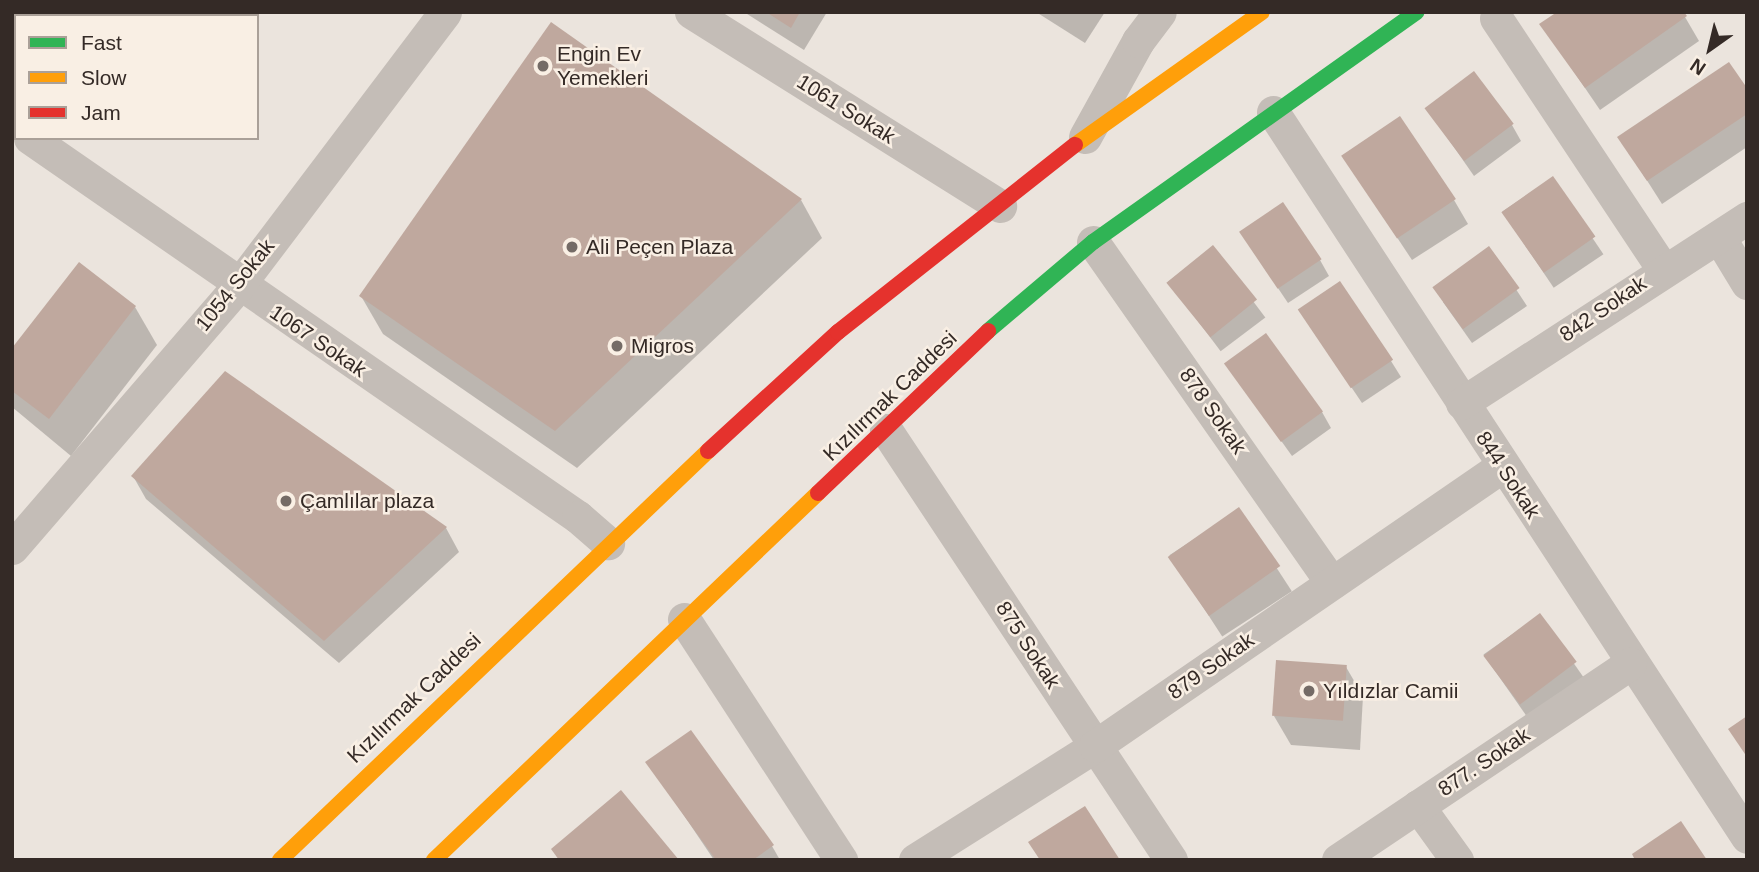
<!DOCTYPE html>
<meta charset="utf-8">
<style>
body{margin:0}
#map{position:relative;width:1759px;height:872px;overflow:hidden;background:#ebe4dd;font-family:Arial,sans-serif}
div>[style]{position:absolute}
.shadow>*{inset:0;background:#0003;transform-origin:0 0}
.building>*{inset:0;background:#bfa89e;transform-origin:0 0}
.street>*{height:33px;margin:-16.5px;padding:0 16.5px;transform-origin:16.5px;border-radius:16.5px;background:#c4bdb7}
.fast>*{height:16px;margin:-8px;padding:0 8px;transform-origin:8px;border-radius:8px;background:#30b455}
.slow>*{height:16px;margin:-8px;padding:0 8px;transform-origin:8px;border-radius:8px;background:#ff9f0a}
.jam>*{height:16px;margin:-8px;padding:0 8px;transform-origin:8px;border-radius:8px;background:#e5322d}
.dots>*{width:19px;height:19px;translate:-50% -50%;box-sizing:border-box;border:4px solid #f9efe4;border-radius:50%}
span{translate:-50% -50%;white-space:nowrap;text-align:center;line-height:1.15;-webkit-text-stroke:5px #f9efe4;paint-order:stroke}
.poi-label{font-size:21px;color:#342a26}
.left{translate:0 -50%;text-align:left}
.street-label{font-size:21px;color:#342a26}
.frame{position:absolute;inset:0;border:14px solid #342a26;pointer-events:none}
.legend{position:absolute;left:14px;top:14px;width:245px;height:126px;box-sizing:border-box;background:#f9efe4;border:2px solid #aaa098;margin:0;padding:9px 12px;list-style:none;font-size:21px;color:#342a26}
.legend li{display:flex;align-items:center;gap:14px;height:35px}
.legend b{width:35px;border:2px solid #aaa098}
.north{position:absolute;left:1675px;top:14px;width:70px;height:70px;-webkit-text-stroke:5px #f9efe4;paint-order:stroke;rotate:214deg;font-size:19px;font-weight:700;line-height:28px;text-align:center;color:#342a26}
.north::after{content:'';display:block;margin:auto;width:24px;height:32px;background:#342a26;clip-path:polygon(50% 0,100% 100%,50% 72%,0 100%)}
</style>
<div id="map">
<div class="shadow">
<div style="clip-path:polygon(744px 12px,827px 12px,804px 50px)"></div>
<div style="clip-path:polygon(1036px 12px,1105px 12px,1085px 43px)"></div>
<div style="clip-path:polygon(1685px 17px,1699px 41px,1600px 110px,1542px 25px)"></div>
<div style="clip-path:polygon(1747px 91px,1747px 147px,1662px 204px,1620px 138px)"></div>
<div style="clip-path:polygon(1426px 107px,1512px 125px,1521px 141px,1474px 176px)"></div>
<div style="clip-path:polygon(1343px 156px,1454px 200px,1468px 224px,1412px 260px)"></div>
<div style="left:1552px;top:178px;width:92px;height:60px;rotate:56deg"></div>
<div style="clip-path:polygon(801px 200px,822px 238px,577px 468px,383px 334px,361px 296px)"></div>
<div style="left:1213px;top:248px;width:87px;height:56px;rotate:53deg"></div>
<div style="clip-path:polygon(1251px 248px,1320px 260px,1329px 276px,1288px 303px)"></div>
<div style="clip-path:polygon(1489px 248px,1527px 306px,1472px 343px,1443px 302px)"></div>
<div style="clip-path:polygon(135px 307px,157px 345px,71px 456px,12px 407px,12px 351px)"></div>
<div style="clip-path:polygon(1310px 326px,1391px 361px,1401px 377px,1362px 403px)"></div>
<div style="clip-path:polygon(1226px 364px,1322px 412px,1331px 428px,1292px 456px)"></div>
<div style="clip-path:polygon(225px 373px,446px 528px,459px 552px,339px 663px,146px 499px,133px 476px)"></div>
<div style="left:1239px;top:510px;width:97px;height:83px;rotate:57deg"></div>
<div style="left:1540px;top:615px;width:78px;height:69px;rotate:55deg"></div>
<div style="clip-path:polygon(1346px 667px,1363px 696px,1360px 750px,1291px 745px,1274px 716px)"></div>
<div style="clip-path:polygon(648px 762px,772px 846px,780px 860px,714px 860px)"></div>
</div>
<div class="building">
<div style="clip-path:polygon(766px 12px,800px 12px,791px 28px)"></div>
<div style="clip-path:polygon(1557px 12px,1684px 12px,1687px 16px,1585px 88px,1539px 24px)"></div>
<div style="clip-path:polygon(551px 22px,802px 199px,555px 431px,359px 296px)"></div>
<div style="clip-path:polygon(1729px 62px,1747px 88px,1747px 114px,1647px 181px,1617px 137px)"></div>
<div style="left:1474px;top:71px;width:66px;height:62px;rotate:53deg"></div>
<div style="left:1400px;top:116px;width:100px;height:71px;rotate:56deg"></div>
<div style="left:1553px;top:176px;width:74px;height:63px;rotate:55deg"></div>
<div style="left:1283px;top:202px;width:69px;height:53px;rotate:56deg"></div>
<div style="left:1213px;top:245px;width:70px;height:60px;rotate:51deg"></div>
<div style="left:1489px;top:246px;width:52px;height:70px;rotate:54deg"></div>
<div style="clip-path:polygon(79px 262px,136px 306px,49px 419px,12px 391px,12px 348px)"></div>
<div style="left:1340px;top:281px;width:95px;height:51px;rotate:56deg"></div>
<div style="left:1266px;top:333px;width:97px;height:52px;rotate:54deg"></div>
<div style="clip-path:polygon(225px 371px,447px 527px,324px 641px,131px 476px)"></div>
<div style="left:1239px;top:507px;width:72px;height:87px;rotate:55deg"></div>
<div style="left:1540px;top:613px;width:61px;height:71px;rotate:53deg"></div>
<div style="left:1276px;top:660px;width:71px;height:56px;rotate:4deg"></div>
<div style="clip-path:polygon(1747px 716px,1747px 757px,1728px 729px)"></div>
<div style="clip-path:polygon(691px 730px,774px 845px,753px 860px,716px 860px,645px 762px)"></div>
<div style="clip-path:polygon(621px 790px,679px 860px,559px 860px,551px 849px)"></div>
<div style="clip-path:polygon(1085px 806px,1120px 860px,1040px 860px,1028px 842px)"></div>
<div style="clip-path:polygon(1681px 821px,1707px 860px,1635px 860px,1632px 854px)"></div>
</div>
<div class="street">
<div style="left:691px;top:12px;width:365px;rotate:32.1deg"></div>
<div style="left:1496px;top:18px;width:301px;rotate:56.4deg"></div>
<div style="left:1273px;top:112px;width:866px;rotate:56.82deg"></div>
<div style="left:1085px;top:137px;width:110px;rotate:-61.1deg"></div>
<div style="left:1138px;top:41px;width:36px;rotate:-53deg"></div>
<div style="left:30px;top:138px;width:666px;rotate:34.67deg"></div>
<div style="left:578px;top:517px;width:40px;rotate:41deg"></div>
<div style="left:1719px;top:237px;width:54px;rotate:58.7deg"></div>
<div style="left:1093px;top:242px;width:416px;rotate:55deg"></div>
<div style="left:1462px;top:403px;width:340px;rotate:-33deg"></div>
<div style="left:886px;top:430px;width:516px;rotate:56.46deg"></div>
<div style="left:12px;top:548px;width:346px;rotate:-49.2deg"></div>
<div style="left:238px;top:286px;width:343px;rotate:-52.9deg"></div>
<div style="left:684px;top:619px;width:288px;rotate:56.9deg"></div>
<div style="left:1418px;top:806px;width:67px;rotate:54.2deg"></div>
<div style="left:915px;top:860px;width:213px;rotate:-32.3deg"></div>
<div style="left:1095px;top:746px;width:495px;rotate:-34.5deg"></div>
<div style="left:1338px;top:860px;width:352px;rotate:-33.9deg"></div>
</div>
<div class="fast">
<div style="left:988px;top:331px;width:138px;rotate:-40.3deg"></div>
<div style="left:1093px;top:242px;width:397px;rotate:-35.4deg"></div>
</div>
<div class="slow">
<div style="left:1075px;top:145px;width:229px;rotate:-35.4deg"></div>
<div style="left:280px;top:860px;width:592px;rotate:-43.7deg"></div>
<div style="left:434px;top:860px;width:531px;rotate:-43.7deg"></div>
</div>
<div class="jam">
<div style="left:708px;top:451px;width:176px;rotate:-42.5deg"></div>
<div style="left:838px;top:332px;width:302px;rotate:-38.3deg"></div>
<div style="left:818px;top:493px;width:235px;rotate:-43.6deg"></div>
</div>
<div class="dots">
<div style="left:543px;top:66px;background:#746b66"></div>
<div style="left:572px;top:247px;background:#746b66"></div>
<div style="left:617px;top:346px;background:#746b66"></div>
<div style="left:286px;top:501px;background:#746b66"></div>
<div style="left:1309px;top:691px;background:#746b66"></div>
</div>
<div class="poi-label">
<span class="left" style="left:557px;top:66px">Engin Ev<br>Yemekleri</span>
<span class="left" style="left:586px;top:247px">Ali Peçen Plaza</span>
<span class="left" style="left:631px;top:346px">Migros</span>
<span class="left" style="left:300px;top:501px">Çamlılar plaza</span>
<span class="left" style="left:1323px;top:691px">Yıldızlar Camii</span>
</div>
<div class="street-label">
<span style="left:846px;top:109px;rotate:32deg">1061 Sokak</span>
<span style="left:235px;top:285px;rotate:-51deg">1054 Sokak</span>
<span style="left:1603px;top:309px;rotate:-34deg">842 Sokak</span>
<span style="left:318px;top:341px;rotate:34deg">1067 Sokak</span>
<span style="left:890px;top:396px;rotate:-44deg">Kızılırmak Caddesi</span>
<span style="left:1213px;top:411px;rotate:55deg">878 Sokak</span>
<span style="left:1508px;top:475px;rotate:57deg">844 Sokak</span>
<span style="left:1028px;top:645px;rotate:57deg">875 Sokak</span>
<span style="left:1211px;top:666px;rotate:-35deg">879 Sokak</span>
<span style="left:414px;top:698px;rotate:-44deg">Kızılırmak Caddesi</span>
<span style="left:1484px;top:762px;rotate:-34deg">877. Sokak</span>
</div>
<div class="frame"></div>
<ul class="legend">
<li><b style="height:9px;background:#30b455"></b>Fast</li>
<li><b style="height:9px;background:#ff9f0a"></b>Slow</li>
<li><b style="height:9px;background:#e5322d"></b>Jam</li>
</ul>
<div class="north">N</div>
</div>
